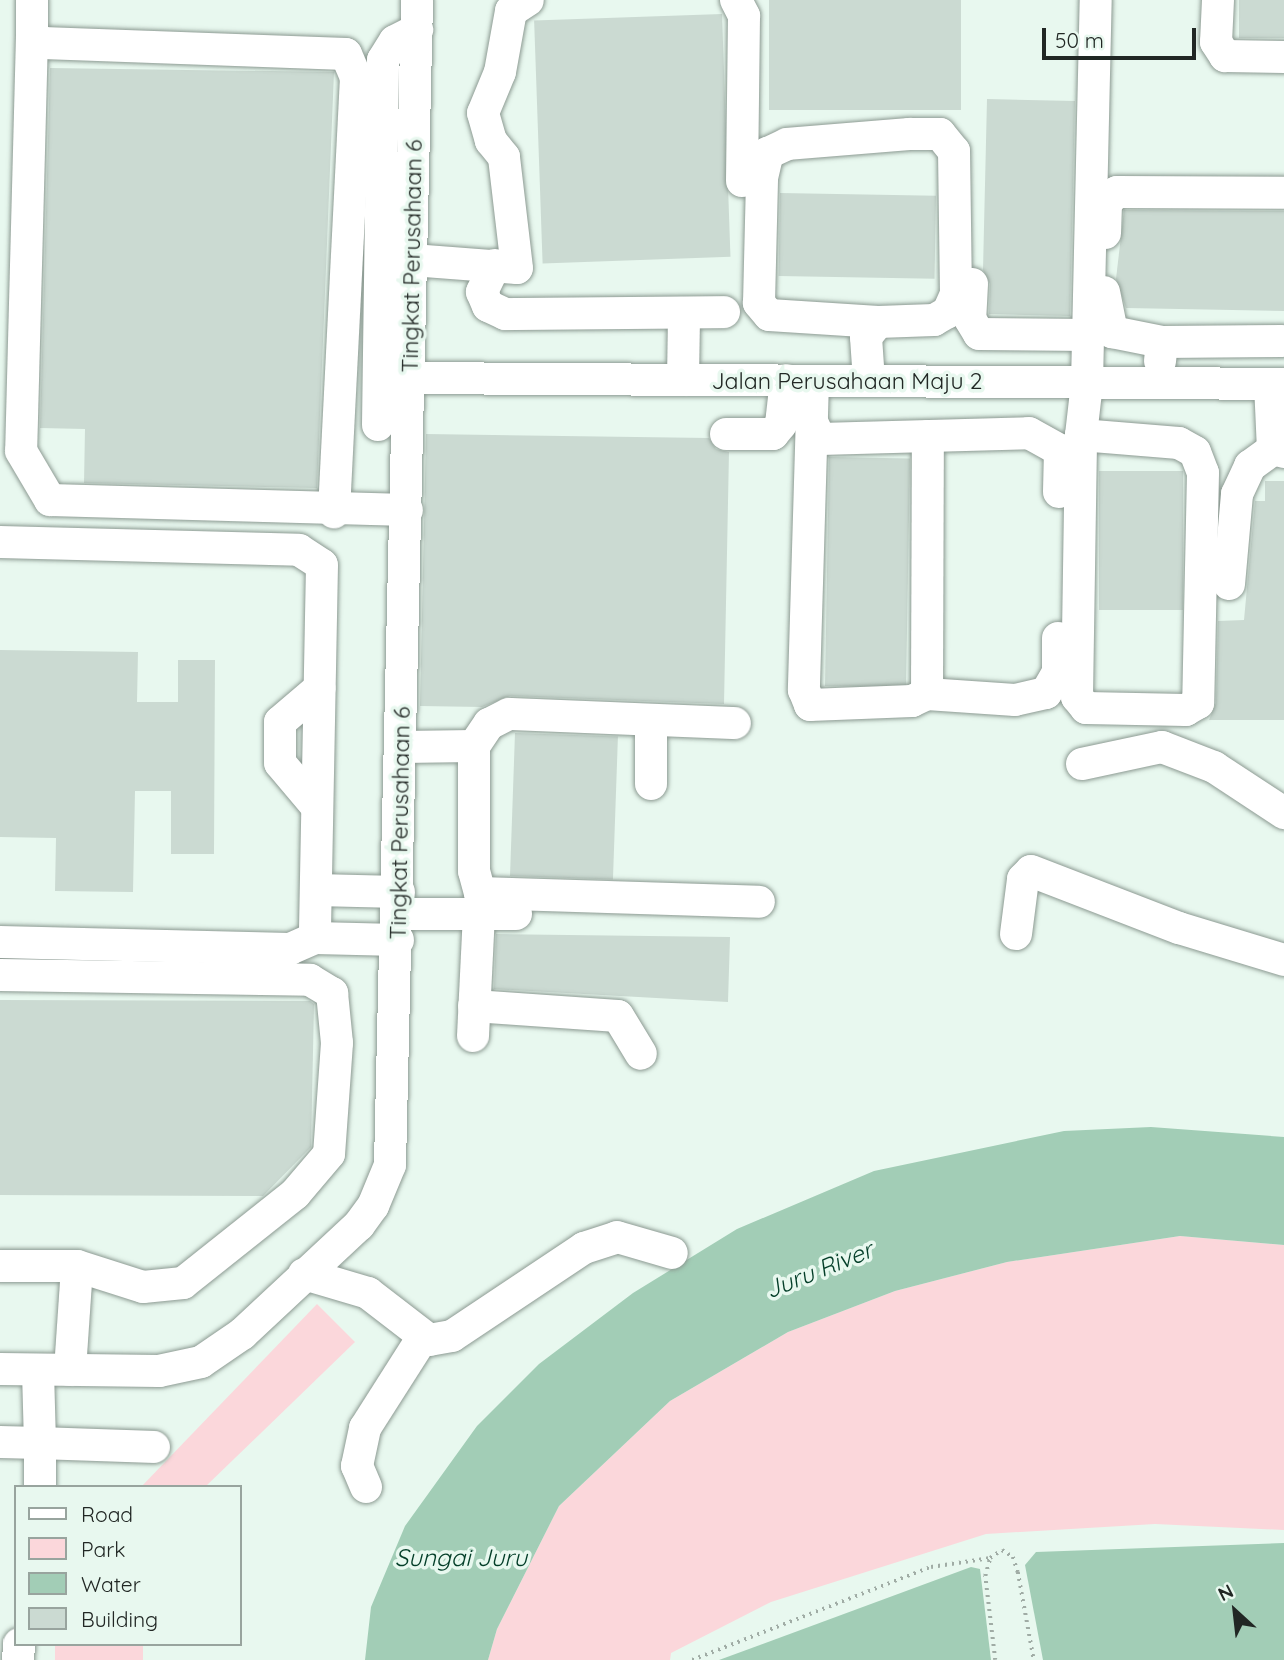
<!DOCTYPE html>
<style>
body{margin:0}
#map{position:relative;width:1284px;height:1660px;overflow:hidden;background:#e8f8ef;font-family:Quicksand,sans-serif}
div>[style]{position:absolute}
.green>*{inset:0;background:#fbd7db;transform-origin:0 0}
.water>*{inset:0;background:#a2cdb6}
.building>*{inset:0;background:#cbdad2;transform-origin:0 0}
.path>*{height:3.5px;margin-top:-1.75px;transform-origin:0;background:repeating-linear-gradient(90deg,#a0aca5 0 2px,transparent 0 7px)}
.roads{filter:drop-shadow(0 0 2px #8c9a92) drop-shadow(0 0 2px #8c9a92)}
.minor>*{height:32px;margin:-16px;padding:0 16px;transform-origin:16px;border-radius:16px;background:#fff}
span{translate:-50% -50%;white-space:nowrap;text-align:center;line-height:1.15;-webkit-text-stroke:7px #e8f8ef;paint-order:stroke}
.street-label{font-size:23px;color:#212724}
.water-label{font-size:24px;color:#033e28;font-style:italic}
.legend{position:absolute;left:14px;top:1485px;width:228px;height:161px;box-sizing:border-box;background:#e8f8ef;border:2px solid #98a49e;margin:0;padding:9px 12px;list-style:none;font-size:21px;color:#212724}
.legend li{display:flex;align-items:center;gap:14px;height:35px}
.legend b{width:35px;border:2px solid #98a49e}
.north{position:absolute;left:1200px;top:1576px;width:70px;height:70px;-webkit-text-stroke:5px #e8f8ef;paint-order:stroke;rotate:333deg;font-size:19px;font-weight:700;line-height:28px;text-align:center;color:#212724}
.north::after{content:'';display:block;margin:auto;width:24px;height:32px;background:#212724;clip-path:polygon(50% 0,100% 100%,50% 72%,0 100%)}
.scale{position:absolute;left:1042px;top:28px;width:154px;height:32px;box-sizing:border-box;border:4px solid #212724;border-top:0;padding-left:9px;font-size:21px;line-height:24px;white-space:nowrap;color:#212724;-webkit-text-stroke:5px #e8f8ef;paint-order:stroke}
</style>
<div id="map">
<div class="green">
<div style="clip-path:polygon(1180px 1236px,1284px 1245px,1284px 1530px,1155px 1524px,986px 1534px,771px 1602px,671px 1653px,670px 1660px,488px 1660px,497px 1629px,559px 1506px,670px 1401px,788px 1332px,895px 1291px,1007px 1262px)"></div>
<div style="clip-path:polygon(317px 1304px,355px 1342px,205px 1487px,141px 1487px)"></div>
<div style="left:55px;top:1644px;width:88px;height:16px"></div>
</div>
<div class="water">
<div style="clip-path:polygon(1151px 1127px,1284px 1137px,1284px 1245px,1180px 1236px,1007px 1262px,895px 1291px,788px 1332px,670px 1401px,559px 1506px,497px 1629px,488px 1660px,365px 1660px,371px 1607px,405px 1526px,477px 1426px,539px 1364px,633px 1293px,737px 1229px,874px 1171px,1064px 1131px)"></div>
<div style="clip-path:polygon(1284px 1543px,1284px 1660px,1043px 1660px,1025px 1565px,1036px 1552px)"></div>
<div style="clip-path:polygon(971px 1567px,980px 1569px,991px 1660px,719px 1660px)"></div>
</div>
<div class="building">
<div style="left:769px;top:0;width:192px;height:110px"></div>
<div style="left:1239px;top:0;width:45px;height:38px"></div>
<div style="left:722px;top:14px;width:243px;height:188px;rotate:88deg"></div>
<div style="clip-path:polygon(50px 68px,334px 72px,317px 488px,84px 483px,85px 429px,40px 428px)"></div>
<div style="clip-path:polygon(987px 99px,1075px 101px,1070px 316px,989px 314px,990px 284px,983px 270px)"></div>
<div style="left:780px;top:193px;width:156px;height:83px;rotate:1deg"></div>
<div style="clip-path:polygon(1124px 210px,1284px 211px,1284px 311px,1126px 308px,1116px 279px)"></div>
<div style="clip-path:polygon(426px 434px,709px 438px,716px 449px,729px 452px,724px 704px,510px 696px,482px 707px,420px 706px)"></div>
<div style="left:829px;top:457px;width:81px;height:229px;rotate:1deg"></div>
<div style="left:1099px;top:471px;width:84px;height:139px"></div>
<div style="clip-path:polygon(1265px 481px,1284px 481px,1284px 720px,1209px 720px,1216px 703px,1218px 621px,1244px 620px,1255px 501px,1265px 501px)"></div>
<div style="clip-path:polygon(0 650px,138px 652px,137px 702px,178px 702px,178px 660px,215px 660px,214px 854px,171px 854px,171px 791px,135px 791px,133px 892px,55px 891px,56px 838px,0 837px)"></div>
<div style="left:515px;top:733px;width:103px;height:143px;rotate:2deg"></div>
<div style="clip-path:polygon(496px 934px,730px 937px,728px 1002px,494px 989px)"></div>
<div style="clip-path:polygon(0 1000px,310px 1001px,314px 1004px,311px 1147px,263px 1196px,0 1195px)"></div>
</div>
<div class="path">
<div style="left:692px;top:1660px;width:256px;rotate:-21.3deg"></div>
<div style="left:931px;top:1567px;width:60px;rotate:-8.7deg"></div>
<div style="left:995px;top:1660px;width:85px;rotate:-96.8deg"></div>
<div style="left:985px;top:1576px;width:19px;rotate:-74deg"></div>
<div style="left:990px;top:1558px;width:14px;rotate:-34deg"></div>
<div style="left:1002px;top:1550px;width:13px;rotate:32deg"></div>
<div style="left:1013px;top:1557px;width:16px;rotate:72deg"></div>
<div style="left:1018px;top:1572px;width:89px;rotate:79.7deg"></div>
</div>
<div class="roads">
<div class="minor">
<div style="left:32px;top:0;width:36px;rotate:90deg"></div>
<div style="left:32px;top:36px;width:13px;rotate:32deg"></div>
<div style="left:43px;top:43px;width:303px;rotate:2.1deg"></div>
<div style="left:346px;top:54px;width:25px;rotate:67deg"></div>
<div style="left:356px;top:77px;width:436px;rotate:92.9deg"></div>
<div style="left:736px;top:0;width:18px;rotate:63deg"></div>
<div style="left:744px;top:16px;width:165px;rotate:90.7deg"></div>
<div style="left:1218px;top:0;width:42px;rotate:92.7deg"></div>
<div style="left:1216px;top:42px;width:17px;rotate:57deg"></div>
<div style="left:1225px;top:56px;width:59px;rotate:1deg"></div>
<div style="left:32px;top:36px;width:415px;rotate:91.5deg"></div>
<div style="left:21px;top:451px;width:57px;rotate:59.4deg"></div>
<div style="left:50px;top:500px;width:357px;rotate:1.6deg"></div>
<div style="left:909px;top:134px;width:31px"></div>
<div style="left:940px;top:134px;width:22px;rotate:51deg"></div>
<div style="left:954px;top:151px;width:143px;rotate:89.2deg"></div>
<div style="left:956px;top:294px;width:20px;rotate:114deg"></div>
<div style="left:948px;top:312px;width:16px;rotate:150deg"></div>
<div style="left:934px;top:320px;width:56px;rotate:178deg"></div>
<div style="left:878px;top:322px;width:109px;rotate:-176.3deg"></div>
<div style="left:769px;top:315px;width:16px;rotate:-130deg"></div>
<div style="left:759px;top:303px;width:125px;rotate:-88.6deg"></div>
<div style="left:762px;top:178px;width:26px;rotate:-77deg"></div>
<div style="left:768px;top:153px;width:21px;rotate:-25deg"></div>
<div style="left:787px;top:144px;width:122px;rotate:-4.7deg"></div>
<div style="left:1105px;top:233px;width:31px;rotate:-88deg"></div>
<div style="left:1106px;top:202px;width:15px;rotate:-42deg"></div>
<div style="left:1117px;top:192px;width:167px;rotate:0.3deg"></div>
<div style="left:412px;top:260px;width:105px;rotate:4.4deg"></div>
<div style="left:517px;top:268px;width:112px;rotate:-96.7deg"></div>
<div style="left:504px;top:157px;width:21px;rotate:-129deg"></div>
<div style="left:491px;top:141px;width:29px;rotate:-106deg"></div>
<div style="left:483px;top:113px;width:44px;rotate:-67.5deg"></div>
<div style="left:500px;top:72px;width:62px;rotate:-79.8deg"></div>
<div style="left:511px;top:11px;width:20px;rotate:-33deg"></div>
<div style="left:495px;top:265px;width:30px;rotate:116deg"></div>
<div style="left:482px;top:292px;width:15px;rotate:67deg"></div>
<div style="left:488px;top:306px;width:19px;rotate:25deg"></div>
<div style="left:505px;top:314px;width:219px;rotate:-0.5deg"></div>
<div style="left:972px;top:284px;width:35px;rotate:93deg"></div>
<div style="left:970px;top:319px;width:17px;rotate:59deg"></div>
<div style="left:979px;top:334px;width:110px;rotate:0.5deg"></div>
<div style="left:1104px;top:292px;width:41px;rotate:78.7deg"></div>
<div style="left:1112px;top:332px;width:51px;rotate:11.3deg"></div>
<div style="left:1160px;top:361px;width:19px;rotate:-84deg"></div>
<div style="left:1162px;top:342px;width:120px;rotate:-0.5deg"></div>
<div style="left:410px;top:378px;width:874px;rotate:0.39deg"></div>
<div style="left:683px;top:380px;width:67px;rotate:-89.1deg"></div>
<div style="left:813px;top:381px;width:309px;rotate:91.7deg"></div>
<div style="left:804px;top:690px;width:16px;rotate:68deg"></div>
<div style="left:810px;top:705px;width:102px;rotate:-2.2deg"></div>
<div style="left:912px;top:701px;width:17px;rotate:-25deg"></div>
<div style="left:927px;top:694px;width:88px;rotate:3.9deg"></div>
<div style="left:1015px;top:700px;width:32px;rotate:-13deg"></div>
<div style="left:1046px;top:693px;width:24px;rotate:-60deg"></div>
<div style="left:1058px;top:672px;width:34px;rotate:-90deg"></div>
<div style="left:869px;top:381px;width:44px;rotate:-93.9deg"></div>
<div style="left:866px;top:337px;width:19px;rotate:-51deg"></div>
<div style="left:1270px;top:384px;width:65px;rotate:87.4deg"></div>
<div style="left:1273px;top:449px;width:11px;rotate:15deg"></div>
<div style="left:813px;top:424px;width:17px;rotate:65deg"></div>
<div style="left:820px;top:439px;width:209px;rotate:-1.6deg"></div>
<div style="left:1029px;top:433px;width:35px;rotate:29deg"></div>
<div style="left:1060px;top:450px;width:42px;rotate:91.4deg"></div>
<div style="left:378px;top:425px;width:365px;rotate:-89.2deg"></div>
<div style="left:383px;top:60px;width:22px;rotate:-58deg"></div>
<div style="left:395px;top:41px;width:25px;rotate:-27deg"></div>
<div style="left:726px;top:434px;width:47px"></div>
<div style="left:773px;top:434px;width:13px;rotate:-51deg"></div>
<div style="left:781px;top:424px;width:44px;rotate:-83.5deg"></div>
<div style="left:1081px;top:435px;width:98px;rotate:4.7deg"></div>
<div style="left:1179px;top:443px;width:18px;rotate:29deg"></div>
<div style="left:1195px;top:452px;width:22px;rotate:69deg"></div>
<div style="left:1203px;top:473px;width:230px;rotate:91.2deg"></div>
<div style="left:1198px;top:703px;width:14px;rotate:150deg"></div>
<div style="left:1186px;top:710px;width:100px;rotate:-178.9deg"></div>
<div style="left:1086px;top:708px;width:14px;rotate:-129deg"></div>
<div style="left:1077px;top:697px;width:262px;rotate:-89.1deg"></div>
<div style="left:1081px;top:435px;width:52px;rotate:-83.4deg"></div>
<div style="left:1087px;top:383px;width:383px;rotate:-88.7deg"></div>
<div style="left:0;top:542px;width:299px;rotate:1.5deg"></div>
<div style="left:299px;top:550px;width:27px;rotate:33deg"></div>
<div style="left:322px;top:565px;width:373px;rotate:91.1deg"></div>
<div style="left:1229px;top:584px;width:90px;rotate:-84.9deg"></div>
<div style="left:1237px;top:494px;width:31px;rotate:-65deg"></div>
<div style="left:1250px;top:466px;width:29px;rotate:-36deg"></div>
<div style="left:927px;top:694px;width:258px;rotate:-89.8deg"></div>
<div style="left:474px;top:746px;width:125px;rotate:90deg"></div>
<div style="left:474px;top:871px;width:23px;rotate:75deg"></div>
<div style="left:480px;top:893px;width:279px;rotate:1.8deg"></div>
<div style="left:402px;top:747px;width:72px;rotate:-0.8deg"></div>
<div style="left:474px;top:746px;width:27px;rotate:-56deg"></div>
<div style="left:489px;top:724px;width:22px;rotate:-27deg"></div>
<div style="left:509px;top:714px;width:226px;rotate:2.3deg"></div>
<div style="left:1082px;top:764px;width:82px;rotate:-12deg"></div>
<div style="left:1162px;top:747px;width:56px;rotate:21deg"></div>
<div style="left:1214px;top:767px;width:84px;rotate:33.3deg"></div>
<div style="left:651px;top:784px;width:63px;rotate:-90deg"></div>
<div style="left:317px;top:807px;width:57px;rotate:-130.1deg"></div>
<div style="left:280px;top:763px;width:41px;rotate:-90deg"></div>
<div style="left:280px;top:722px;width:52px;rotate:-40.4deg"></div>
<div style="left:316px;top:890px;width:83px;rotate:1.4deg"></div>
<div style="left:399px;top:914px;width:117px"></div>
<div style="left:1016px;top:934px;width:55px;rotate:-82.7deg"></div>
<div style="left:1023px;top:879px;width:11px;rotate:-45deg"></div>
<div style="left:1031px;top:871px;width:159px;rotate:21.1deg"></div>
<div style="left:1179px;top:928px;width:110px;rotate:16.9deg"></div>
<div style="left:0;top:942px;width:290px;rotate:1.4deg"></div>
<div style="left:290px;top:949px;width:27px;rotate:-24deg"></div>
<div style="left:315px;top:938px;width:83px;rotate:1.4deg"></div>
<div style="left:0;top:975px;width:310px;rotate:0.9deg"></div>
<div style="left:310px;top:980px;width:26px;rotate:31deg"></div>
<div style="left:332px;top:993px;width:50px;rotate:84.3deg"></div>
<div style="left:337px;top:1043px;width:111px;rotate:94.1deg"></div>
<div style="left:329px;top:1154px;width:52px;rotate:130.4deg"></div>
<div style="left:295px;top:1194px;width:143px;rotate:141.5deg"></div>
<div style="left:183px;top:1283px;width:40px;rotate:174.3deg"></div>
<div style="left:143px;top:1287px;width:69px;rotate:-162.3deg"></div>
<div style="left:77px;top:1266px;width:77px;rotate:180deg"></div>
<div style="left:474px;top:1006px;width:144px;rotate:4deg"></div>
<div style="left:618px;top:1016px;width:44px;rotate:58.8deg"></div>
<div style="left:473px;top:1036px;width:122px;rotate:-87.2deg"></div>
<div style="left:304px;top:1274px;width:67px;rotate:16.5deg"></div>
<div style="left:368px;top:1293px;width:77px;rotate:37.6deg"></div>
<div style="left:429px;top:1340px;width:23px;rotate:-10deg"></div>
<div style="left:452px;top:1336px;width:159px;rotate:-33.7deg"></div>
<div style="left:584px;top:1248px;width:35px;rotate:-18deg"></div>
<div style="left:617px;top:1237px;width:57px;rotate:16.2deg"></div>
<div style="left:0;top:1369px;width:159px;rotate:0.7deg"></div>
<div style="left:159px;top:1371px;width:43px;rotate:-12.1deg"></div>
<div style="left:201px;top:1362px;width:50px;rotate:-34.3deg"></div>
<div style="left:242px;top:1334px;width:160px;rotate:-43deg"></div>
<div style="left:359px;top:1225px;width:24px;rotate:-54deg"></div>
<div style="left:373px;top:1206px;width:44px;rotate:-67.5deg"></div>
<div style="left:390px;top:1165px;width:1165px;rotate:-88.67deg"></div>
<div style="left:70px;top:1370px;width:104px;rotate:-86.1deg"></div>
<div style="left:0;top:1442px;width:40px;rotate:1.4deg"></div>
<div style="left:40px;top:1443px;width:73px;rotate:-91.6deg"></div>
<div style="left:40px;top:1487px;width:44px;rotate:-90deg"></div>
<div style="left:40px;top:1443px;width:114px;rotate:2deg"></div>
<div style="left:366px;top:1487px;width:23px;rotate:-113deg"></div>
<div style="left:357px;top:1466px;width:39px;rotate:-78deg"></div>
<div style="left:365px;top:1428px;width:108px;rotate:-57.5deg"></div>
<div style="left:18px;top:1660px;width:16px;rotate:-86deg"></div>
</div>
</div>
<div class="street-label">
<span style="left:412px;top:256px;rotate:-89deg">Tingkat Perusahaan 6</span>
<span style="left:847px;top:381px">Jalan Perusahaan Maju 2</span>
<span style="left:400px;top:823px;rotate:-89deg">Tingkat Perusahaan 6</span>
</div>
<div class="water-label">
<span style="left:819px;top:1270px;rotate:-22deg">Juru River</span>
<span style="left:461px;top:1558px">Sungai Juru</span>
</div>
<ul class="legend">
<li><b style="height:9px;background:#fff"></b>Road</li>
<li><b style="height:19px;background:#fbd7db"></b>Park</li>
<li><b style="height:19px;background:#a2cdb6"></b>Water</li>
<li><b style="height:19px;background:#cbdad2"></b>Building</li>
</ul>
<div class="north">N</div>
<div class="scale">50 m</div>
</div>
